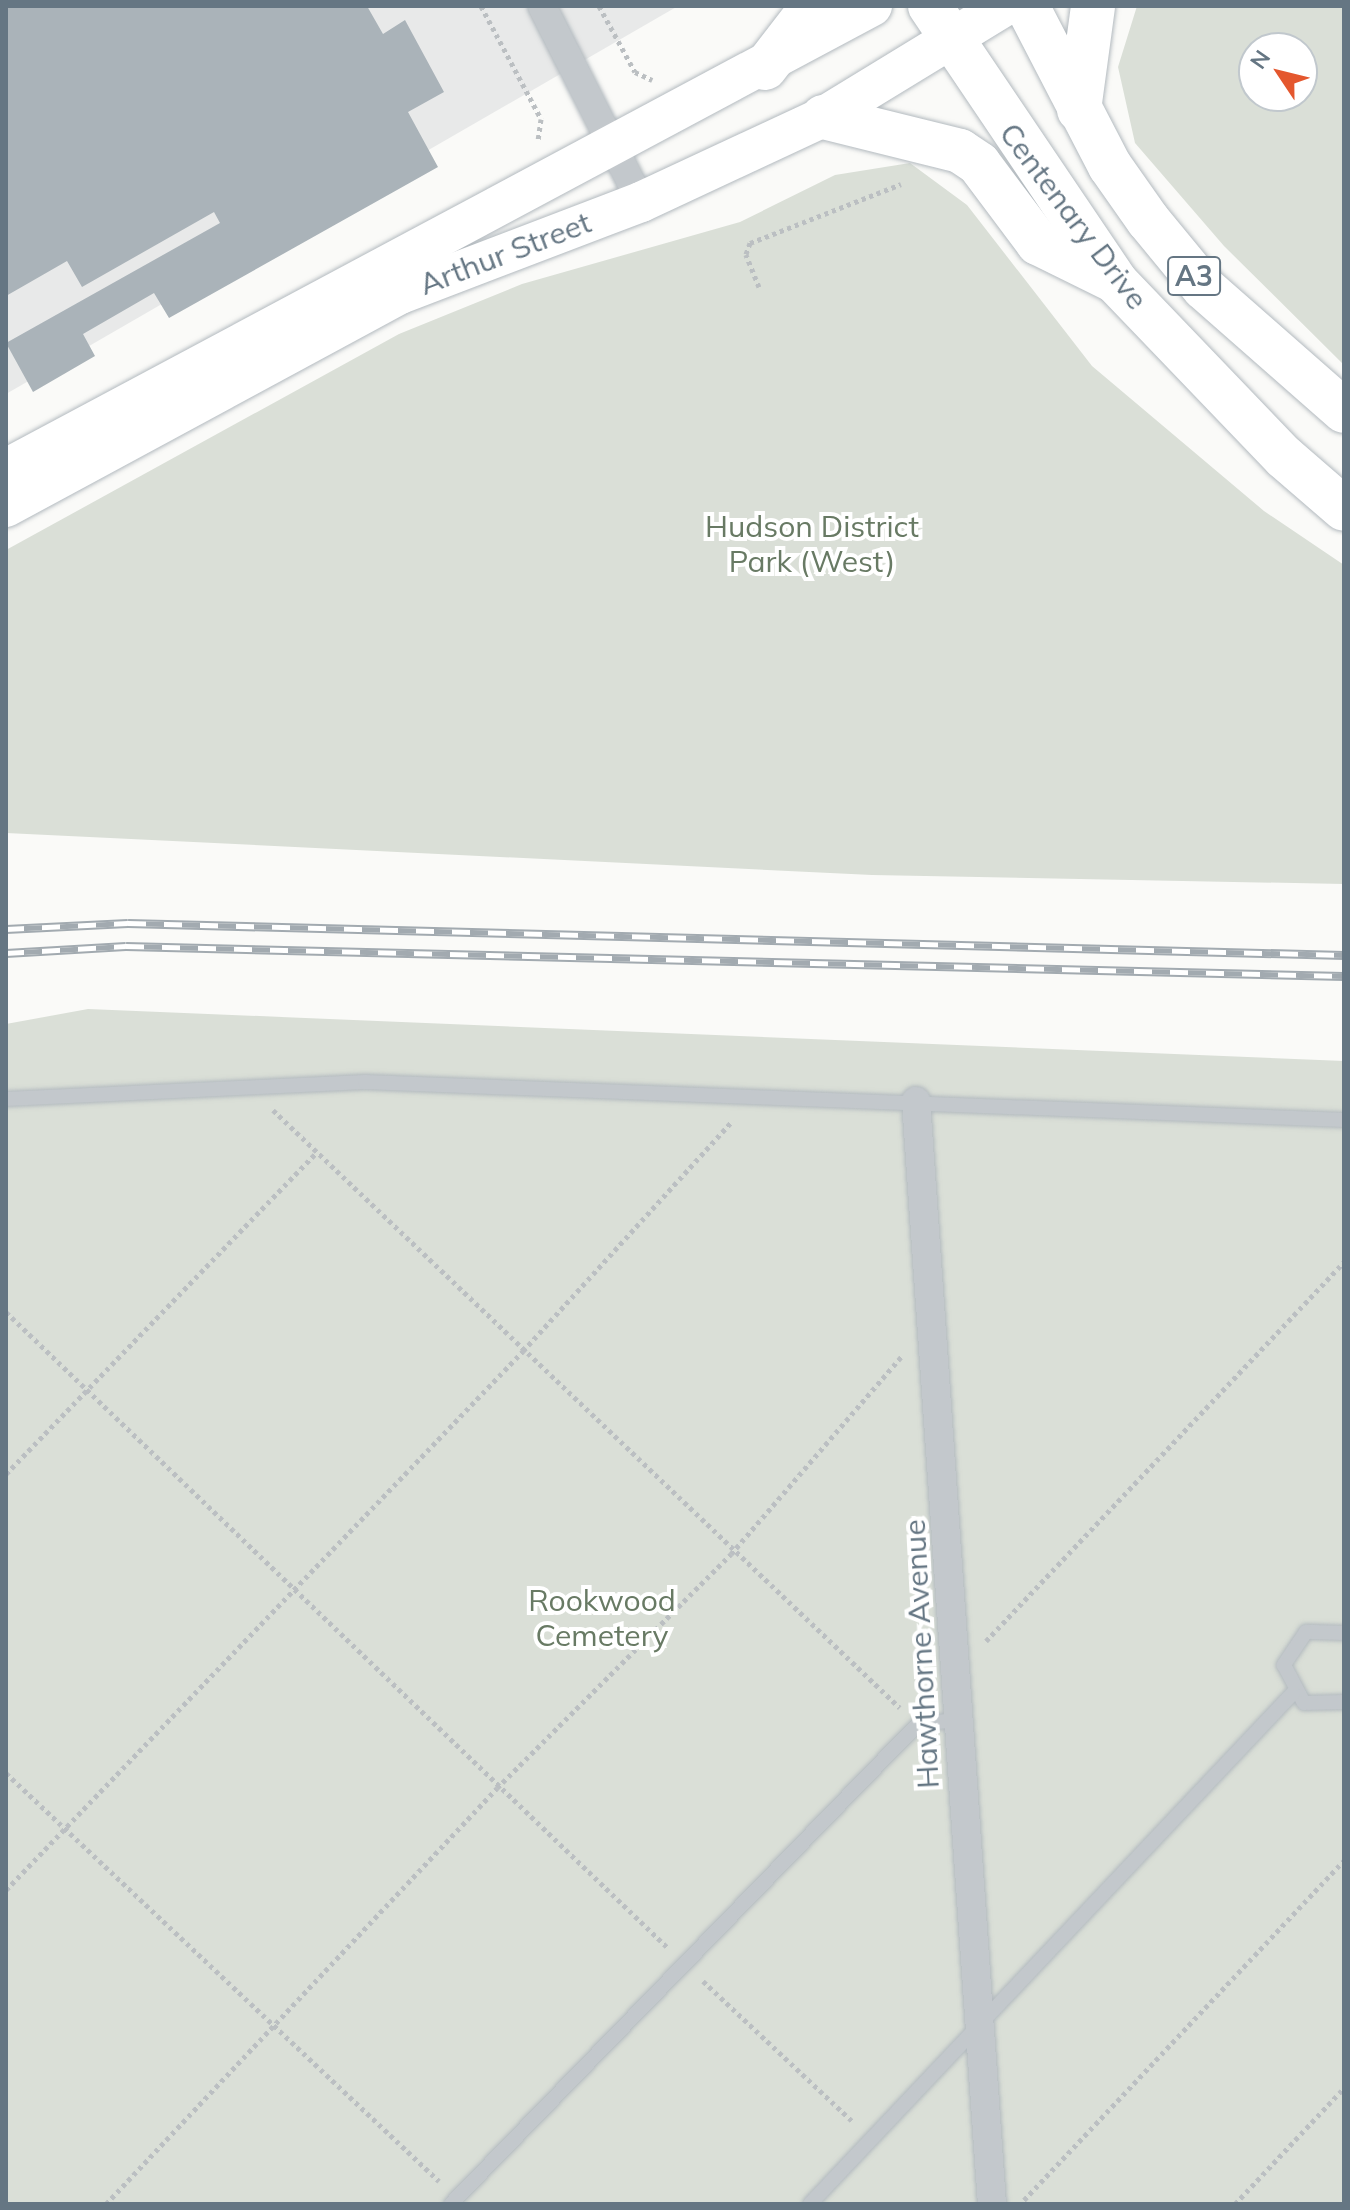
<!DOCTYPE html>
<style>
body{margin:0}
#map{position:relative;width:1350px;height:2210px;overflow:hidden;background:#fafaf8;font-family:Mulish,sans-serif}
div>[style]{position:absolute}
.built>*{inset:0;background:#e8e9e9}
.green>*{inset:0;background:#dadfd7}
.building>*{inset:0;background:#aab3b9}
.path>*{height:5px;margin-top:-2.5px;transform-origin:0;background:repeating-linear-gradient(90deg,#bbbfc2 0 4px,transparent 0 8px)}
.roads{filter:drop-shadow(0 0 2px #b3babf) drop-shadow(0 0 2px #b3babf)}
.lane>*{height:14px;margin:-7px;padding:0 7px;transform-origin:7px;border-radius:7px;background:#c3c8cc}
.street>*{height:28px;margin:-14px;padding:0 14px;transform-origin:14px;border-radius:14px;background:#c3c8cc}
.secondary>*{height:40px;margin:-20px;padding:0 20px;transform-origin:20px;border-radius:20px;background:#fff}
.highway>*{height:44px;margin:-22px;padding:0 22px;transform-origin:22px;border-radius:22px;background:#fff}
.rail>*{height:9px;margin-top:-4.5px;transform-origin:0;background:repeating-linear-gradient(90deg,#fff 0 18px,#a2aab0 0 36px);box-sizing:border-box;border-block:2px solid #a2aab0}
span{translate:-50% -50%;white-space:nowrap;text-align:center;line-height:1.15;-webkit-text-stroke:8px #fff;paint-order:stroke}
.shield-label span{padding:2px 6px;background:#fff;border:2px solid;border-radius:6px;-webkit-text-stroke-width:0}
.shield-label{font-size:28px;color:#657683;font-weight:700}
.street-label{font-size:30px;color:#657683}
.park-label{font-size:30px;color:#687a64}
.frame{position:absolute;inset:0;border:8px solid #657683;pointer-events:none}
.north{position:absolute;left:1238px;top:32px;width:80px;height:80px;box-sizing:border-box;background:#fff;border:2px solid #c1c8cd;border-radius:50%;rotate:305deg;font-size:22px;font-weight:700;line-height:32px;text-align:center;color:#657683}
.north::after{content:'';display:block;margin:auto;width:28px;height:36px;background:#e4572e;clip-path:polygon(50% 0,100% 100%,50% 72%,0 100%)}
</style>
<div id="map">
<div class="built">
<div style="clip-path:polygon(6px 6px,678px 6px,6px 394px)"></div>
</div>
<div class="green">
<div style="clip-path:polygon(evenodd,1137px 6px,1344px 6px,1344px 365px,1224px 246px,1135px 143px,1118px 67px,1137px 6px,1254px 48px,1302px 48px,1302px 96px,1254px 96px,1254px 48px)"></div>
<div style="clip-path:polygon(910px 163px,967px 205px,1092px 366px,1264px 511px,1344px 565px,1344px 884px,872px 875px,6px 833px,6px 550px,399px 334px,522px 284px,740px 222px,835px 175px)"></div>
<div style="clip-path:polygon(88px 1009px,1344px 1061px,1344px 2204px,6px 2204px,6px 1024px)"></div>
</div>
<div class="building">
<div style="clip-path:polygon(6px 6px,367px 6px,383px 34px,405px 20px,444px 92px,408px 112px,438px 167px,169px 318px,154px 293px,83px 334px,95px 356px,33px 392px,6px 343px,220px 223px,214px 212px,82px 287px,67px 261px,6px 296px)"></div>
</div>
<div class="path">
<div style="left:481px;top:6px;width:128px;rotate:62deg"></div>
<div style="left:541px;top:119px;width:21px;rotate:98deg"></div>
<div style="left:599px;top:6px;width:75px;rotate:61.4deg"></div>
<div style="left:635px;top:72px;width:19px;rotate:25deg"></div>
<div style="left:759px;top:287px;width:35px;rotate:-112deg"></div>
<div style="left:746px;top:254px;width:12px;rotate:-70deg"></div>
<div style="left:750px;top:243px;width:162px;rotate:-21.3deg"></div>
<div style="left:273px;top:1110px;width:866px;rotate:43.64deg"></div>
<div style="left:6px;top:1312px;width:917px;rotate:43.85deg"></div>
<div style="left:6px;top:1474px;width:446px;rotate:-46deg"></div>
<div style="left:986px;top:1641px;width:521px;rotate:-46.63deg"></div>
<div style="left:6px;top:1773px;width:595px;rotate:43.3deg"></div>
<div style="left:6px;top:1890px;width:747px;rotate:-46.19deg"></div>
<div style="left:523px;top:1351px;width:312px;rotate:-47.7deg"></div>
<div style="left:703px;top:1981px;width:206px;rotate:43.2deg"></div>
<div style="left:1024px;top:2200px;width:466px;rotate:-46.7deg"></div>
<div style="left:106px;top:2204px;width:571px;rotate:-46.77deg"></div>
<div style="left:497px;top:1788px;width:331px;rotate:-45deg"></div>
<div style="left:731px;top:1554px;width:262px;rotate:-49.2deg"></div>
<div style="left:1235px;top:2204px;width:159px;rotate:-46.8deg"></div>
</div>
<div class="roads">
<div class="lane">
<div style="left:6px;top:1099px;width:359px;rotate:-2.7deg"></div>
<div style="left:365px;top:1082px;width:980px;rotate:2.22deg"></div>
<div style="left:1344px;top:1633px;width:38px;rotate:-178deg"></div>
<div style="left:1306px;top:1632px;width:40px;rotate:124deg"></div>
<div style="left:1284px;top:1665px;width:43px;rotate:62.2deg"></div>
<div style="left:1304px;top:1703px;width:40px;rotate:-1.4deg"></div>
<div style="left:451px;top:2204px;width:670px;rotate:-45.79deg"></div>
<div style="left:918px;top:1724px;width:39px;rotate:-6deg"></div>
<div style="left:810px;top:2204px;width:703px;rotate:-46.61deg"></div>
</div>
<div class="street">
<div style="left:542px;top:6px;width:220px;rotate:63.2deg"></div>
<div style="left:916px;top:1101px;width:1106px;rotate:86.06deg"></div>
</div>
<div class="secondary">
<div style="left:6px;top:469px;width:982px;rotate:-28.13deg"></div>
<div style="left:6px;top:507px;width:448px;rotate:-28.4deg"></div>
<div style="left:400px;top:294px;width:258px;rotate:-20.9deg"></div>
<div style="left:641px;top:202px;width:201px;rotate:-25deg"></div>
<div style="left:823px;top:117px;width:213px;rotate:-31.4deg"></div>
</div>
<div class="highway">
<div style="left:930px;top:6px;width:333px;rotate:56deg"></div>
<div style="left:1116px;top:282px;width:243px;rotate:46.2deg"></div>
<div style="left:1284px;top:457px;width:79px;rotate:40.9deg"></div>
<div style="left:1027px;top:6px;width:180px;rotate:62.6deg"></div>
<div style="left:1110px;top:166px;width:66px;rotate:54.9deg"></div>
<div style="left:1148px;top:220px;width:88px;rotate:50.5deg"></div>
<div style="left:1204px;top:288px;width:186px;rotate:41.3deg"></div>
<div style="left:765px;top:68px;width:78px;rotate:-52.3deg"></div>
<div style="left:1079px;top:110px;width:105px;rotate:-82.3deg"></div>
<div style="left:823px;top:117px;width:141px;rotate:13.9deg"></div>
<div style="left:960px;top:151px;width:23px;rotate:34deg"></div>
<div style="left:979px;top:164px;width:99px;rotate:53.2deg"></div>
<div style="left:1038px;top:243px;width:81px;rotate:26.3deg"></div>
</div>
</div>
<div class="rail">
<div style="left:6px;top:929px;width:122px;rotate:-2.8deg"></div>
<div style="left:128px;top:923px;width:1216px;rotate:1.51deg"></div>
<div style="left:6px;top:953px;width:120px;rotate:-3.3deg"></div>
<div style="left:126px;top:946px;width:1218px;rotate:1.41deg"></div>
</div>
<div class="shield-label">
<span style="left:1194px;top:276px">A3</span>
</div>
<div class="street-label">
<span style="left:1074px;top:216px;rotate:53deg">Centenary Drive</span>
<span style="left:505px;top:253px;rotate:-21deg">Arthur Street</span>
<span style="left:921px;top:1654px;rotate:-93deg">Hawthorne Avenue</span>
</div>
<div class="park-label">
<span style="left:812px;top:543px">Hudson District<br>Park (West)</span>
<span style="left:602px;top:1617px">Rookwood<br>Cemetery</span>
</div>
<div class="frame"></div>
<div class="north">N</div>
</div>
